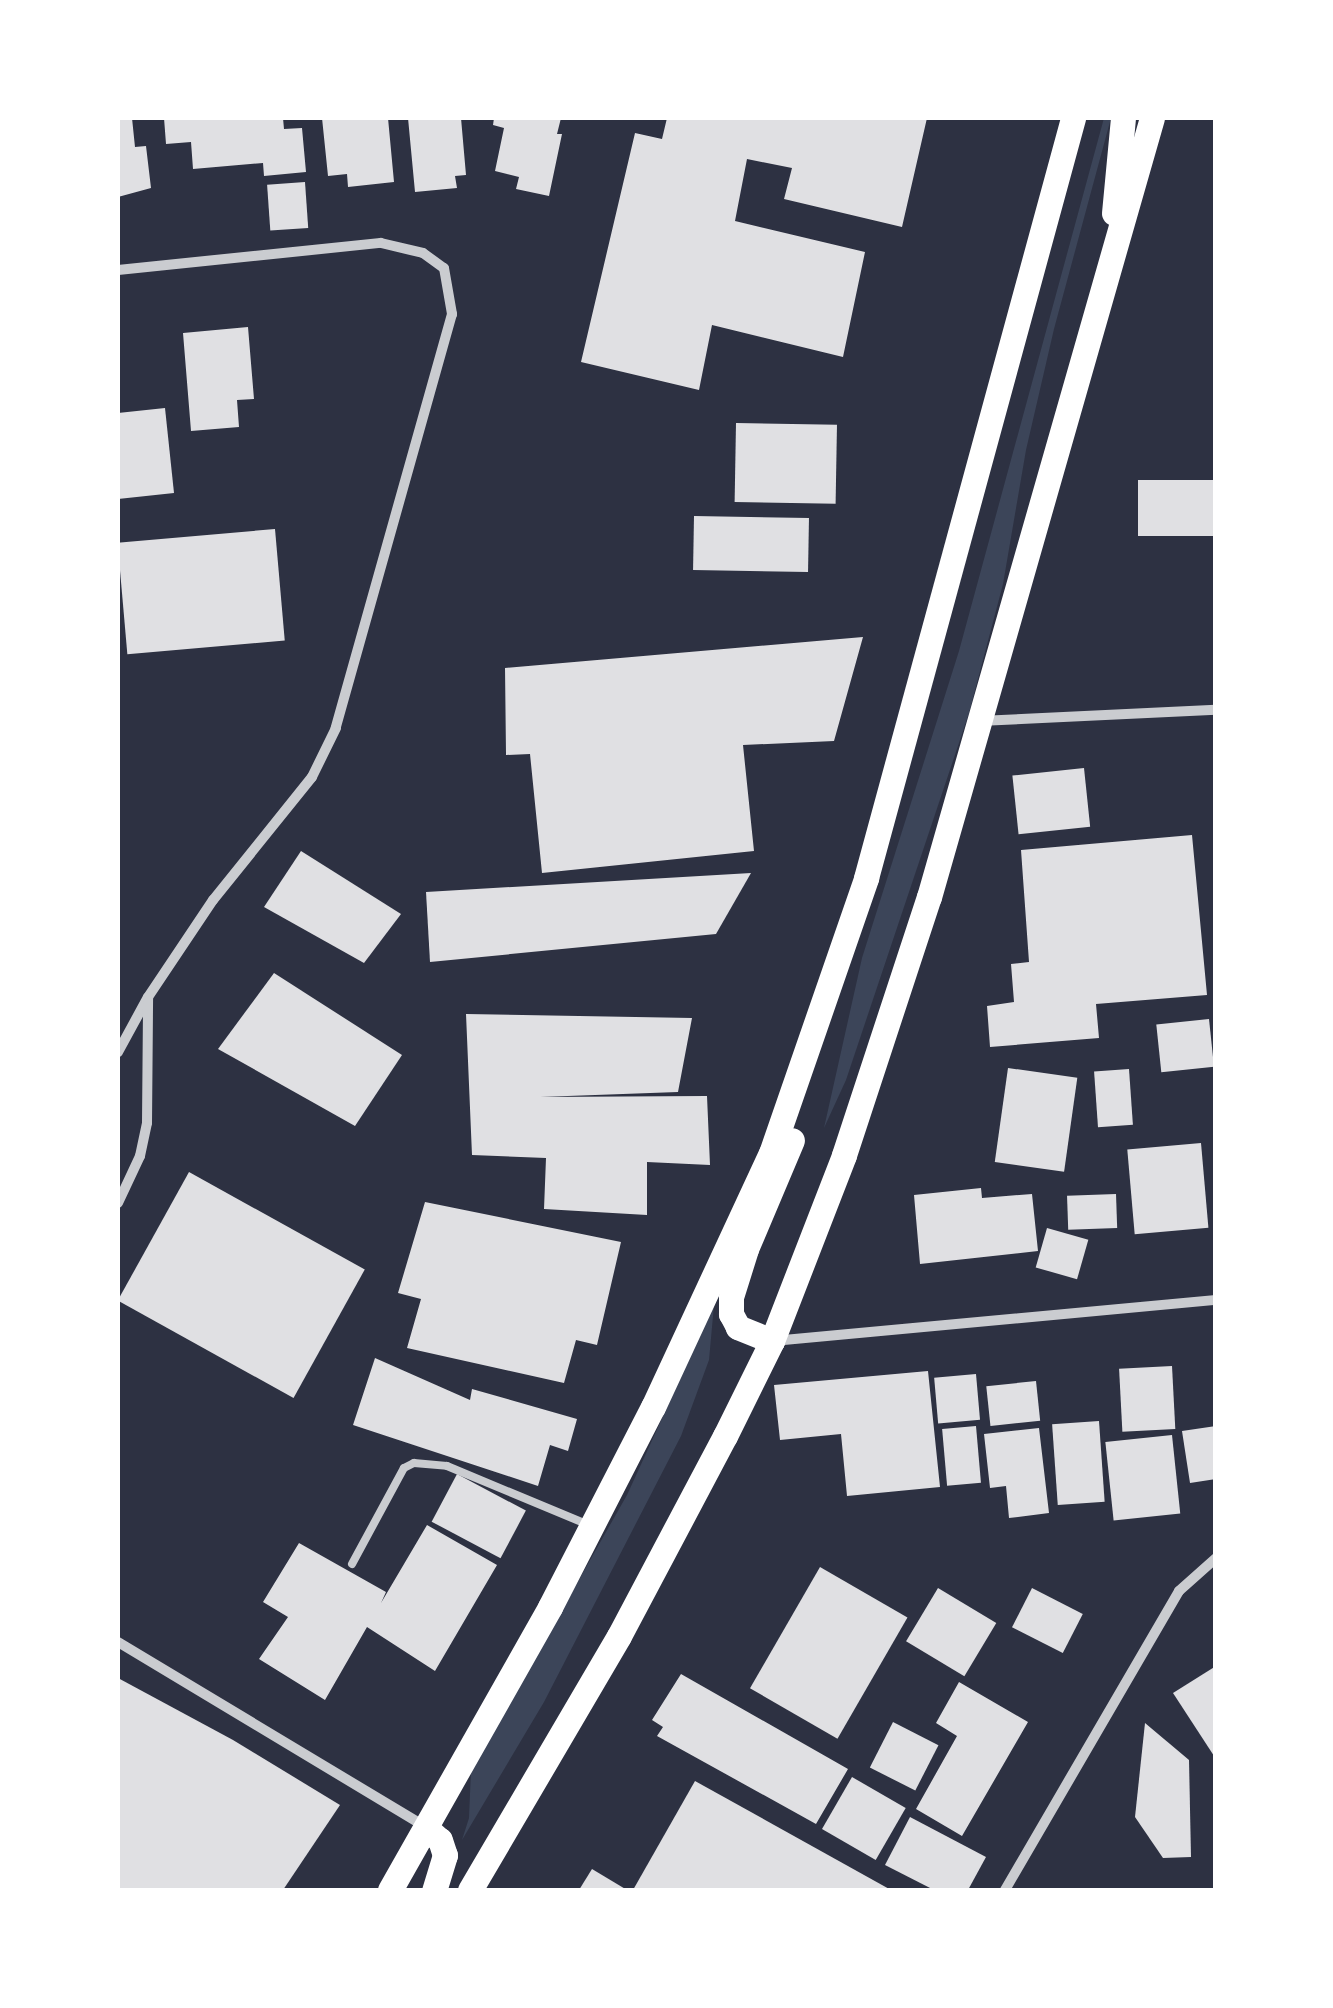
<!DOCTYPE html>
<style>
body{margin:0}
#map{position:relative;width:1333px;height:2008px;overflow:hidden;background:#2d3142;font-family:"Playfair Display",serif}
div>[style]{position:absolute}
.green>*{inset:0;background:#3c4559}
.building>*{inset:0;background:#e0e0e3;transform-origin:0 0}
.service>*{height:8px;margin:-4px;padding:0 4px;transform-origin:4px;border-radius:4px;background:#caccd0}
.minor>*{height:10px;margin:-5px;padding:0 5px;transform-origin:5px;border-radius:5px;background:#caccd0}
.primary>*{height:25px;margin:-12.5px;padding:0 12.5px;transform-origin:12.5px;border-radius:12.5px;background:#fff}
span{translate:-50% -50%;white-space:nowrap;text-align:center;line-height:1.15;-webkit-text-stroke:10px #fff;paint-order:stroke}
.frame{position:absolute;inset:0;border:120px solid #fff;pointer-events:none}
</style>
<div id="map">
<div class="green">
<div style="clip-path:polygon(1104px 118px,1111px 118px,1054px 329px,1026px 450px,1003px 584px,969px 713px,846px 1080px,824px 1128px,862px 958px,959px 651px)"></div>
<div style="clip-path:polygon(714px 1305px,709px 1360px,681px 1436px,544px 1702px,462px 1840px,469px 1818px,471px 1770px,627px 1495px)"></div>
</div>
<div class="building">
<div style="clip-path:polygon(118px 118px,132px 118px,135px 147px,146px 146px,151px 188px,118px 197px)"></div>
<div style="clip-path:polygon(164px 118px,283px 118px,284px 129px,302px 128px,306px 172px,264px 176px,263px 163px,193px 169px,191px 142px,166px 144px)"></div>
<div style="clip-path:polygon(322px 118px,388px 118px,394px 182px,348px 187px,347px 174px,328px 176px)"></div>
<div style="clip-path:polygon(408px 118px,461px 118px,466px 175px,455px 176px,457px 188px,415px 192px)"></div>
<div style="clip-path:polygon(494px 118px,561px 118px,557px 134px,562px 134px,549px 196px,516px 189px,519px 177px,495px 171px,504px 128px,493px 125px)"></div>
<div style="clip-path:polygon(667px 118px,927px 118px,902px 227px,784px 199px,792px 168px,747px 159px,735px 221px,865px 252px,843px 357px,712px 325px,699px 390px,581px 362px,635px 133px,662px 139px)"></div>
<div style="left:305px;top:182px;width:46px;height:38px;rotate:86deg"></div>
<div style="clip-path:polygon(248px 327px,254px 399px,237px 400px,239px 427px,191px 431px,183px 333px)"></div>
<div style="clip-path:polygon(165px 408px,174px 493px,118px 499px,118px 413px)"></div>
<div style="left:736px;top:423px;width:101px;height:79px;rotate:1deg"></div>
<div style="left:1216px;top:480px;width:56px;height:78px;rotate:90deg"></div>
<div style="left:694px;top:516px;width:115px;height:54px;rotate:1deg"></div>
<div style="left:275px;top:529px;width:112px;height:158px;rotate:85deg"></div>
<div style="clip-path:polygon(863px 637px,834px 741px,743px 745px,754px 851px,542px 873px,530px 754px,506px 755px,505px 668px)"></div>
<div style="left:1084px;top:768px;width:59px;height:72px;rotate:84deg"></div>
<div style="clip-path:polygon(1192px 835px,1207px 995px,1096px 1004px,1099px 1038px,990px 1047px,987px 1006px,1014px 1002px,1011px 964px,1029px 962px,1021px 850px)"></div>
<div style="clip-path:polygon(301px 851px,401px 914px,364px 963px,264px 907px)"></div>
<div style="clip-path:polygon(751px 873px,716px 934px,430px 962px,426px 892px)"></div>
<div style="clip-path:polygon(274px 973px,402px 1055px,355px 1126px,218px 1049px)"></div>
<div style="clip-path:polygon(466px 1014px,692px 1018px,678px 1092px,540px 1097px,707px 1096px,710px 1165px,647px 1162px,647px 1215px,544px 1209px,546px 1158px,472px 1155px)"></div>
<div style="left:1209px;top:1019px;width:48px;height:53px;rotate:84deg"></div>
<div style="left:1008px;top:1068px;width:70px;height:95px;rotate:8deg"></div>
<div style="left:1129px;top:1069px;width:56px;height:35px;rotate:86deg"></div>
<div style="left:1201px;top:1143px;width:85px;height:74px;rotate:85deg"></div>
<div style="left:189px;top:1172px;width:201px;height:147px;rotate:29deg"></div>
<div style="clip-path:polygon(981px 1188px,982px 1198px,1032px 1194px,1038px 1251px,920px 1264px,914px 1195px)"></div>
<div style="left:1116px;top:1194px;width:34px;height:49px;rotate:88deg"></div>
<div style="clip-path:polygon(425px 1202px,621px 1242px,597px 1345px,576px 1340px,564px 1383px,407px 1348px,421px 1299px,398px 1293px)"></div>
<div style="left:1047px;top:1228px;width:43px;height:41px;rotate:16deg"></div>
<div style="clip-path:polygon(375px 1358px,470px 1400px,472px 1389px,577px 1419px,568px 1451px,550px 1445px,538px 1486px,353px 1425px)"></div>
<div style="left:1172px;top:1366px;width:63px;height:53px;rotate:87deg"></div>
<div style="clip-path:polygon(928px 1371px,940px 1487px,847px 1496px,841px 1434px,780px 1440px,774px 1385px)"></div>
<div style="left:976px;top:1374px;width:46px;height:42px;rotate:85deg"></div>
<div style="left:1036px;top:1381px;width:40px;height:50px;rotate:84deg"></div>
<div style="left:1099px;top:1421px;width:81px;height:47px;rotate:86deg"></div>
<div style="left:976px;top:1426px;width:57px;height:34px;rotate:85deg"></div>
<div style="clip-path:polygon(1216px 1426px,1216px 1479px,1190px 1483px,1182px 1431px)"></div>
<div style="clip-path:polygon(1039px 1428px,1049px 1513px,1009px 1518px,1006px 1486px,990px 1488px,984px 1434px)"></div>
<div style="left:1172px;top:1435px;width:79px;height:67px;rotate:84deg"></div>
<div style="left:457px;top:1474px;width:78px;height:54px;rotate:28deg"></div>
<div style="clip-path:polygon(427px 1525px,497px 1565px,435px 1671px,367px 1627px,325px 1700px,259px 1659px,288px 1617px,263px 1602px,299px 1543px,386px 1592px,381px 1603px)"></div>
<div style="left:820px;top:1567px;width:101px;height:140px;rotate:30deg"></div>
<div style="left:938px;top:1588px;width:68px;height:62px;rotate:31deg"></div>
<div style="left:1032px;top:1588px;width:57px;height:44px;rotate:27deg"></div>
<div style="clip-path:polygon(1216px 1666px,1216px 1759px,1173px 1693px)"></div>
<div style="clip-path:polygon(681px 1674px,848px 1769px,816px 1824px,657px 1736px,663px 1727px,652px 1720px)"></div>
<div style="clip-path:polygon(118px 1678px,233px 1740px,340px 1805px,283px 1890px,118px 1890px)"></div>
<div style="clip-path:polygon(959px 1682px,1028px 1722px,962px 1836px,916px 1809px,957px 1736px,936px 1723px)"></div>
<div style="left:893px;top:1722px;width:51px;height:51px;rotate:27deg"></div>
<div style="clip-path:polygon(1145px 1723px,1189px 1760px,1191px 1857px,1163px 1858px,1135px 1817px)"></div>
<div style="left:852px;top:1777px;width:62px;height:60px;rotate:30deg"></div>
<div style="clip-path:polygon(695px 1781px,891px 1890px,633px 1890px)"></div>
<div style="clip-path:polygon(910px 1817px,986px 1857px,968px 1890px,934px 1890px,885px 1865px)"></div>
<div style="clip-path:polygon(592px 1869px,627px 1890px,579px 1890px)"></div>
</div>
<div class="service">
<div style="left:352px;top:1564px;width:109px;rotate:-61.6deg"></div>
<div style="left:404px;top:1468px;width:11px;rotate:-27deg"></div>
<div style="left:414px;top:1463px;width:33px;rotate:5deg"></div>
<div style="left:447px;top:1466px;width:151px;rotate:22.6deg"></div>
</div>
<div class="minor">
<div style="left:118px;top:270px;width:264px;rotate:-5.9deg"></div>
<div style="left:381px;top:243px;width:43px;rotate:13.4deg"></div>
<div style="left:423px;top:253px;width:26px;rotate:36deg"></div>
<div style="left:444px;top:268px;width:47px;rotate:80.1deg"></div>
<div style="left:452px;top:314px;width:430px;rotate:105.7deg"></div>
<div style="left:336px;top:728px;width:55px;rotate:116.1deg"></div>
<div style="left:312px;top:777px;width:158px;rotate:128.8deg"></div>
<div style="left:213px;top:900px;width:117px;rotate:123.8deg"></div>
<div style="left:148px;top:997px;width:63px;rotate:118.6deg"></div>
<div style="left:979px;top:721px;width:237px;rotate:-2.7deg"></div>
<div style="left:118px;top:1203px;width:52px;rotate:-64.9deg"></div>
<div style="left:140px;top:1156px;width:34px;rotate:-78deg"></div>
<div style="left:147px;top:1123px;width:125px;rotate:-89.5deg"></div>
<div style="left:773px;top:1341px;width:445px;rotate:-5.3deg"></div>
<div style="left:118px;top:1642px;width:359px;rotate:31deg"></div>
<div style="left:1005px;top:1890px;width:346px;rotate:-59.8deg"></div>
<div style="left:1179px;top:1591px;width:50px;rotate:-41.7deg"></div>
</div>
<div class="primary">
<div style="left:1114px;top:213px;width:95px;rotate:-84.6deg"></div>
<div style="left:772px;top:1341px;width:37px;rotate:-158deg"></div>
<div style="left:738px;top:1327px;width:15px;rotate:-118deg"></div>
<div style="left:731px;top:1314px;width:17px;rotate:-90deg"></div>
<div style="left:731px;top:1297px;width:50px;rotate:-72.6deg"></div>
<div style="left:746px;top:1249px;width:118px;rotate:-67.1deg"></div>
<div style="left:426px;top:1828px;width:18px;rotate:41deg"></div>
<div style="left:440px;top:1840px;width:16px;rotate:72deg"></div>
<div style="left:445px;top:1855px;width:37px;rotate:107deg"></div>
<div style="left:390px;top:1890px;width:325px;rotate:-60.5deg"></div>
<div style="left:550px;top:1607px;width:225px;rotate:-62.8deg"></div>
<div style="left:653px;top:1407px;width:280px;rotate:-65.1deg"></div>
<div style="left:771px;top:1153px;width:291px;rotate:-70.9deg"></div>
<div style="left:866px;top:878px;width:788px;rotate:-74.76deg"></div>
<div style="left:470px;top:1890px;width:294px;rotate:-59.6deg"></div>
<div style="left:619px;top:1636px;width:226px;rotate:-62.1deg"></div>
<div style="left:725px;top:1436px;width:106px;rotate:-63.7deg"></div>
<div style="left:772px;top:1341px;width:199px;rotate:-68.8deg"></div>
<div style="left:844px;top:1155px;width:272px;rotate:-71.8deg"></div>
<div style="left:929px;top:897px;width:810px;rotate:-74.03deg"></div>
</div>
<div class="frame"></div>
</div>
